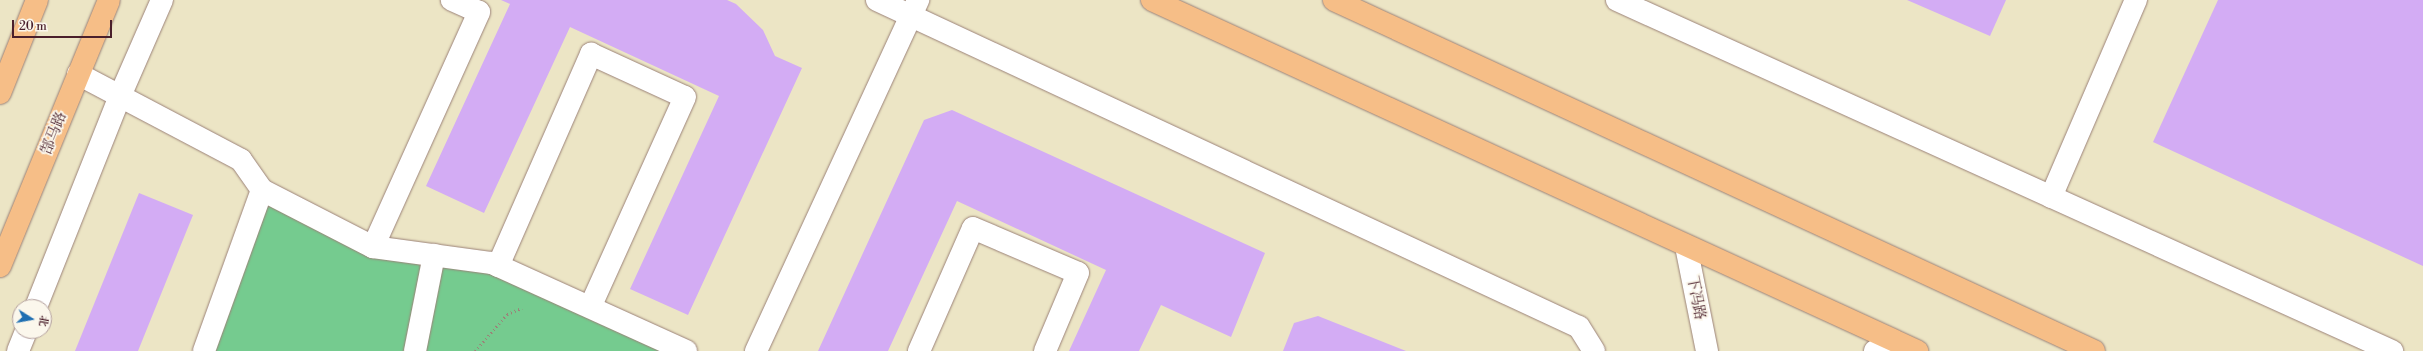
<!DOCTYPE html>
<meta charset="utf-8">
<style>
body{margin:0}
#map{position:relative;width:2423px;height:351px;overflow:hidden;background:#ece5c5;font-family:"Libre Bodoni","Noto Serif SC",serif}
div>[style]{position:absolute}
.green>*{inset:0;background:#75cb8f}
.building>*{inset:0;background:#d3acf4}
.path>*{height:2.5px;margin-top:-1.25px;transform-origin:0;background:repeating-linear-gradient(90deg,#9b8278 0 1px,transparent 0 4px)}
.roads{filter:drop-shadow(0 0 1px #9b8278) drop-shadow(0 0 1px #9b8278)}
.minor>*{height:22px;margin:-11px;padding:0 11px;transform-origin:11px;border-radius:11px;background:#fff}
.major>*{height:22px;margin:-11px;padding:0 11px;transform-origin:11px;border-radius:11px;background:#f6be87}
.highway>*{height:22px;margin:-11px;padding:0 11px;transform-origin:11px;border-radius:11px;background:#f6be87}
span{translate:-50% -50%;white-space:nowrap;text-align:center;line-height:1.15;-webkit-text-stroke:3.5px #fbf7ec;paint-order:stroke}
.street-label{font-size:15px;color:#4a1f2b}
.north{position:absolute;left:12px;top:299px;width:40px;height:40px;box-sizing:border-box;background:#fbf7ec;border:1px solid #b4a19f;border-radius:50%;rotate:101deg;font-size:11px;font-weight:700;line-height:16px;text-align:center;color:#4a1f2b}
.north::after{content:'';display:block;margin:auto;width:14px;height:18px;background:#1f6fb2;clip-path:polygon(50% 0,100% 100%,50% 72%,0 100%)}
.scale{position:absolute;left:12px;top:20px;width:100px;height:18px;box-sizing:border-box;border:2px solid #4a1f2b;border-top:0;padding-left:5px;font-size:12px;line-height:14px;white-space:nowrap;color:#4a1f2b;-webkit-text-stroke:3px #fbf7ec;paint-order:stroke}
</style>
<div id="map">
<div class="green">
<div style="clip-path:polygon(262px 190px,373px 247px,498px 266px,686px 351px,204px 351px)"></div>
</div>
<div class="building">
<div style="clip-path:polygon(501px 0,727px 0,736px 4px,763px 30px,775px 56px,802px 68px,688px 315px,630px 289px,719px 96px,570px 27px,484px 213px,426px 186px,510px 4px)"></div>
<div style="clip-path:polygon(1907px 0,2006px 0,1990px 36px)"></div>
<div style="clip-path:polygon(2218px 0,2423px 0,2423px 266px,2153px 142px)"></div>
<div style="clip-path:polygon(952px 110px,1265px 253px,1231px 337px,1161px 305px,1139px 351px,1069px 351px,1106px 270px,957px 201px,888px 351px,818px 351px,924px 120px)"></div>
<div style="clip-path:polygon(139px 193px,193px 215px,138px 351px,75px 351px)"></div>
<div style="clip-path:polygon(1318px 316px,1406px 351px,1283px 351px,1294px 323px)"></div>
</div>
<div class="path">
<div style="left:475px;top:351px;width:49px;rotate:-49.1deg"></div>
<div style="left:507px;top:314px;width:16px;rotate:-22deg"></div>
</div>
<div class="roads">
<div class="minor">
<div style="left:877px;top:0;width:774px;rotate:24.98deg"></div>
<div style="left:1579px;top:327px;width:28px;rotate:58deg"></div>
<div style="left:1617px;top:0;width:851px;rotate:24.37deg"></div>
<div style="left:78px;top:74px;width:184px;rotate:27.8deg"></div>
<div style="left:241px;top:160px;width:37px;rotate:55deg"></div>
<div style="left:262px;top:190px;width:125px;rotate:27.2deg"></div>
<div style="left:373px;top:247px;width:120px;rotate:7.7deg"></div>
<div style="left:492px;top:263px;width:213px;rotate:24.4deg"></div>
<div style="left:2051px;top:197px;width:215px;rotate:-66.7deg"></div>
<div style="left:1686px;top:246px;width:107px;rotate:78.7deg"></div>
<div style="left:373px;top:247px;width:258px;rotate:-65.7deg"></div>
<div style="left:479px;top:12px;width:30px;rotate:-156deg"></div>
<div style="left:498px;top:266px;width:232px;rotate:-66.3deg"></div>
<div style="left:591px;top:54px;width:103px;rotate:24.6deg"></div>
<div style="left:685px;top:97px;width:230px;rotate:114.3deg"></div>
<div style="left:36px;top:307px;width:227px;rotate:-68.3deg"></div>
<div style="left:120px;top:96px;width:105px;rotate:-66.4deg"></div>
<div style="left:18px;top:351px;width:22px;rotate:-68deg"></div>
<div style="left:204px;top:351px;width:171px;rotate:-70.2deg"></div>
<div style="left:415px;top:351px;width:98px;rotate:-78.8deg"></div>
<div style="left:756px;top:351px;width:387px;rotate:-65.2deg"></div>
<div style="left:919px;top:351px;width:134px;rotate:-66.3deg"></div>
<div style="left:973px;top:228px;width:114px;rotate:23.2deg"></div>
<div style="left:1078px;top:273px;width:85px;rotate:112.9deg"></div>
<div style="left:1875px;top:351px;width:21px;rotate:-28deg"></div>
</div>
<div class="major">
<div style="left:0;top:93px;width:100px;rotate:-68.3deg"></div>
<div style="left:0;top:266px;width:287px;rotate:-67.7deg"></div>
</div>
<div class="highway">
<div style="left:1152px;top:0;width:842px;rotate:24.65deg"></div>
<div style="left:1334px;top:0;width:837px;rotate:24.79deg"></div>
</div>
</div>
<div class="street-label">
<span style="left:54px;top:133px;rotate:-68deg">郜马路</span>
<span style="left:1696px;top:298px;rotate:79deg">下冯路</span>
</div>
<div class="north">北</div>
<div class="scale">20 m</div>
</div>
